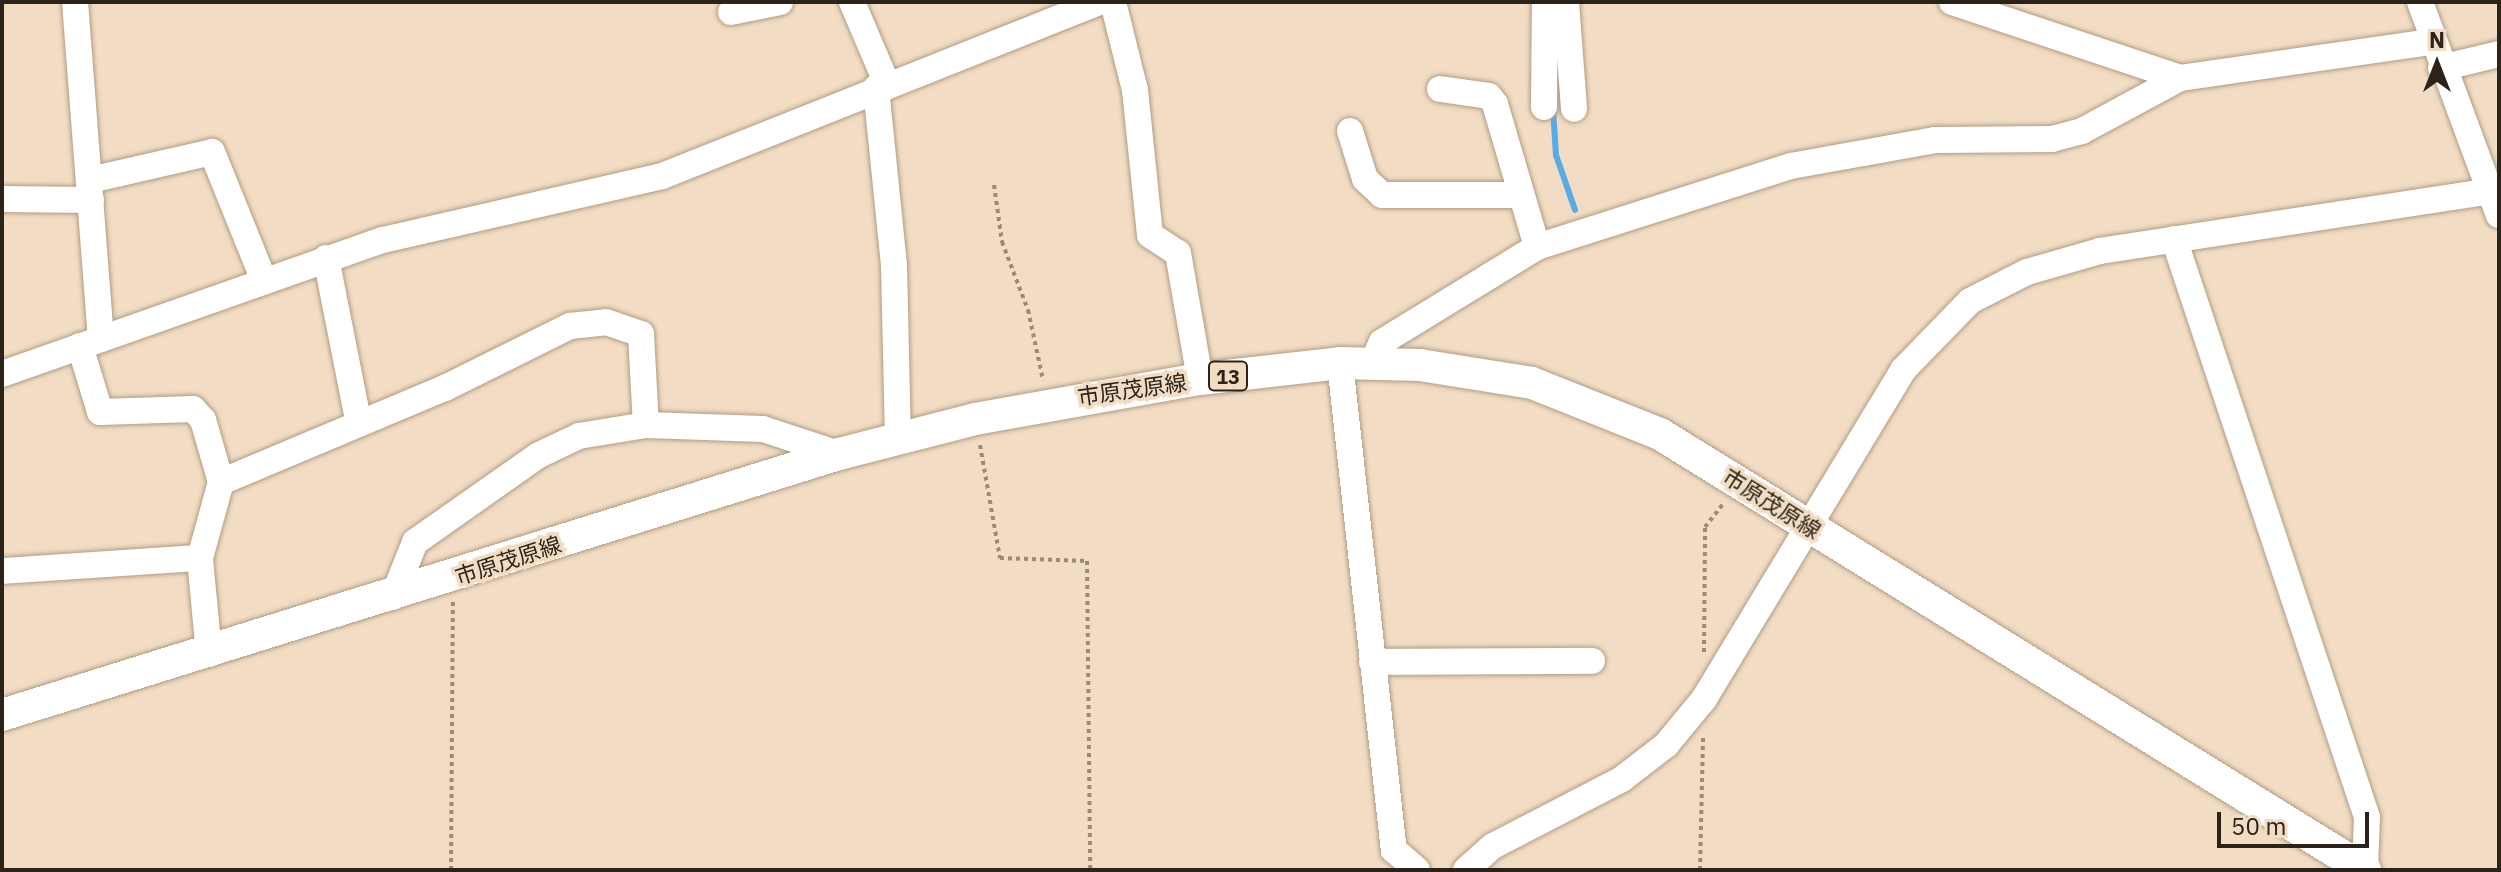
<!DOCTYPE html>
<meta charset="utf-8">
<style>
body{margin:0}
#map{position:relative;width:2501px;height:872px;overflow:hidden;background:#f2dcc3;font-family:"IBM Plex Sans","Noto Sans JP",sans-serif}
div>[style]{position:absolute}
.stream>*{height:6px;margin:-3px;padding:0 3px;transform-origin:3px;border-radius:3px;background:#57abe6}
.path>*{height:4px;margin-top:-2px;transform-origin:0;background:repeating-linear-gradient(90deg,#9a8a78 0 4px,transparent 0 8px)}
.roads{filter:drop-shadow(0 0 2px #b09c84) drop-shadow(0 0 2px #b09c84)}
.minor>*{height:26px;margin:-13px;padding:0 13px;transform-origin:13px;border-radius:13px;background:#fff}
.major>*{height:32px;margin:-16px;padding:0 16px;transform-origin:16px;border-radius:16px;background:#fff}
span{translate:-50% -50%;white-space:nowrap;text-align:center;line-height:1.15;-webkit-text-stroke:7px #f2dcc3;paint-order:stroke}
.shield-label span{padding:2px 6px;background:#f2dcc3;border:2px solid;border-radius:6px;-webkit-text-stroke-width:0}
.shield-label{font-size:20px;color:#2b2319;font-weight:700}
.street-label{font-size:22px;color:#2b2319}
.frame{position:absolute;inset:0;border:4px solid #2b2319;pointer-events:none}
.north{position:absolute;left:2397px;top:24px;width:80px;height:80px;-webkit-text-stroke:6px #f2dcc3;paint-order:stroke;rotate:0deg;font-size:22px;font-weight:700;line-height:32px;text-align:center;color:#2b2319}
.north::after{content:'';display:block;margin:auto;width:28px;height:36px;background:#2b2319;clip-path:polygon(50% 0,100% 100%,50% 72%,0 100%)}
.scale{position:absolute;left:2217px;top:812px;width:152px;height:36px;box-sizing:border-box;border:4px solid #2b2319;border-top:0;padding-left:10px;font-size:24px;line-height:28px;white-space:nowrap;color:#2b2319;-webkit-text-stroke:6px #f2dcc3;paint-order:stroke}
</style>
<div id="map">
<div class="stream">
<div style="left:1553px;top:109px;width:46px;rotate:86.3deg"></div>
<div style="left:1556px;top:155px;width:58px;rotate:70.9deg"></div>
</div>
<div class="path">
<div style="left:994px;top:185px;width:58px;rotate:82deg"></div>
<div style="left:1002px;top:242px;width:73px;rotate:69.1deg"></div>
<div style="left:1028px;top:310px;width:72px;rotate:77.9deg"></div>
<div style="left:980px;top:445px;width:115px;rotate:80deg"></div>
<div style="left:1000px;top:558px;width:87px;rotate:2deg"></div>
<div style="left:1087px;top:561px;width:309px;rotate:89.4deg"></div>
<div style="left:1704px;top:652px;width:125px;rotate:-89.5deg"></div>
<div style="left:1705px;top:527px;width:31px;rotate:-52deg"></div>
<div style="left:451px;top:870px;width:270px;rotate:-89.6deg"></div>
<div style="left:1700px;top:870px;width:134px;rotate:-88.7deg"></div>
</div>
<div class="roads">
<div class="minor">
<div style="left:75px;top:2px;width:338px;rotate:85.6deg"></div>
<div style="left:852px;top:2px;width:89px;rotate:66.9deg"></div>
<div style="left:1113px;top:2px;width:91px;rotate:76deg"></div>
<div style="left:1135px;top:90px;width:146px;rotate:84.1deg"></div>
<div style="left:1150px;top:235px;width:33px;rotate:33deg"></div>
<div style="left:1178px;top:253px;width:128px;rotate:80.1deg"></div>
<div style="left:1566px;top:2px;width:107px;rotate:85.7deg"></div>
<div style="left:1952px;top:2px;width:240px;rotate:18.4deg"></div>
<div style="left:2420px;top:2px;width:227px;rotate:69.7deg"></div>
<div style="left:731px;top:12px;width:50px;rotate:-11.5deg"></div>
<div style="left:2441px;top:68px;width:60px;rotate:-13.6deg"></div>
<div style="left:876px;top:88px;width:178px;rotate:84.2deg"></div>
<div style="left:894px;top:265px;width:176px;rotate:88.7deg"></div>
<div style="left:1440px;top:89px;width:49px;rotate:8.1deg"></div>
<div style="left:1489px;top:96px;width:10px;rotate:53deg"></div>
<div style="left:1495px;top:104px;width:149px;rotate:73.6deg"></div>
<div style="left:1544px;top:107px;width:105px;rotate:-89.5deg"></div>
<div style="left:1350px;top:131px;width:50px;rotate:72.6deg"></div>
<div style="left:1365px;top:179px;width:23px;rotate:43deg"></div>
<div style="left:1382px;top:195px;width:137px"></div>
<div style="left:90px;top:180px;width:125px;rotate:-12.9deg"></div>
<div style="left:212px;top:152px;width:136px;rotate:68deg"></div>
<div style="left:2px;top:199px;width:89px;rotate:0.6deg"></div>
<div style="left:2174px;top:239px;width:609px;rotate:71.54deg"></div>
<div style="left:2367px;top:817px;width:53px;rotate:92.2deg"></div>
<div style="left:326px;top:258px;width:169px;rotate:78.8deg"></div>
<div style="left:80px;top:346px;width:69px;rotate:73.1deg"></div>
<div style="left:100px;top:412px;width:93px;rotate:-1.8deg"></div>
<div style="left:193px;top:409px;width:15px;rotate:48deg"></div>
<div style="left:203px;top:420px;width:65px;rotate:73.8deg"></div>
<div style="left:1373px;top:362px;width:22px;rotate:-66deg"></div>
<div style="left:1382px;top:342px;width:182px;rotate:-31.5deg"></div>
<div style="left:1537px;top:247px;width:267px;rotate:-17.7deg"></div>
<div style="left:1791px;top:166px;width:146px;rotate:-10.2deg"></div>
<div style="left:1935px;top:140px;width:117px;rotate:-0.5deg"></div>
<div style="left:2052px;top:139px;width:31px;rotate:-15deg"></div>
<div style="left:2082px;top:131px;width:111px;rotate:-28.4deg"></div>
<div style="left:2180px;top:78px;width:253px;rotate:-8.2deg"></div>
<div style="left:1340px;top:363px;width:490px;rotate:83.7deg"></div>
<div style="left:1394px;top:850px;width:30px;rotate:41deg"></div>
<div style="left:2px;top:374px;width:404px;rotate:-19.4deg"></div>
<div style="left:383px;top:240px;width:286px;rotate:-12.9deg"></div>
<div style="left:662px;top:176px;width:470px;rotate:-21.7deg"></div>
<div style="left:2px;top:571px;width:198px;rotate:-3.8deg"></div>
<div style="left:393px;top:597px;width:59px;rotate:-68.2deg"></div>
<div style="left:415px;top:542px;width:151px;rotate:-35.1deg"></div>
<div style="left:539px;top:455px;width:44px;rotate:-25.4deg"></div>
<div style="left:579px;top:436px;width:68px;rotate:-9.3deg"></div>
<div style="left:646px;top:425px;width:117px;rotate:2deg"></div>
<div style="left:763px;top:429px;width:80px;rotate:18.2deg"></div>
<div style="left:209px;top:654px;width:96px;rotate:-95.4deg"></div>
<div style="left:200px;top:558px;width:79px;rotate:-74.6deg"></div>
<div style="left:221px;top:482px;width:243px;rotate:-22.8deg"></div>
<div style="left:445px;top:388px;width:140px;rotate:-26.4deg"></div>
<div style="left:570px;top:326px;width:36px;rotate:-6deg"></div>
<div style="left:606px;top:322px;width:37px;rotate:19deg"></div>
<div style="left:641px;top:334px;width:91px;rotate:86.9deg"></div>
<div style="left:1372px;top:662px;width:220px;rotate:-0.3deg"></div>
<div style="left:1466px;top:870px;width:36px;rotate:-42deg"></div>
<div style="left:1493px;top:846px;width:145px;rotate:-27.4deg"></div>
<div style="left:1622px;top:779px;width:56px;rotate:-37.7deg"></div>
<div style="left:1666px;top:745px;width:60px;rotate:-50.4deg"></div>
<div style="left:1704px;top:699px;width:385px;rotate:-58.8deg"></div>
<div style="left:1903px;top:370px;width:96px;rotate:-45.8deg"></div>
<div style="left:1970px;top:301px;width:64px;rotate:-27deg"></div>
<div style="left:2027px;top:272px;width:76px;rotate:-16deg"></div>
<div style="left:2100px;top:251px;width:404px;rotate:-8.7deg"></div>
</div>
<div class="major">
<div style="left:2px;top:715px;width:877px;rotate:-17.32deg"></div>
<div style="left:839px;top:454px;width:140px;rotate:-14.4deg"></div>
<div style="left:975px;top:419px;width:229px;rotate:-10.1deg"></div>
<div style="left:1200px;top:379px;width:141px;rotate:-6.5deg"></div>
<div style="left:1340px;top:363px;width:80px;rotate:1.4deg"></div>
<div style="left:1420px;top:365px;width:113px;rotate:9.1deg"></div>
<div style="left:1532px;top:383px;width:138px;rotate:21.7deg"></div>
<div style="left:1660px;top:434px;width:829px;rotate:31.73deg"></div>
</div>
</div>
<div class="shield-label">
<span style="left:1228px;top:376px">13</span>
</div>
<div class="street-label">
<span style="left:1132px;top:389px;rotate:-8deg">市原茂原線</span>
<span style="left:1772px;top:503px;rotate:32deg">市原茂原線</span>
<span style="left:508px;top:560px;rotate:-18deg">市原茂原線</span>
</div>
<div class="frame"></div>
<div class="north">N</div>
<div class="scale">50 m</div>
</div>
